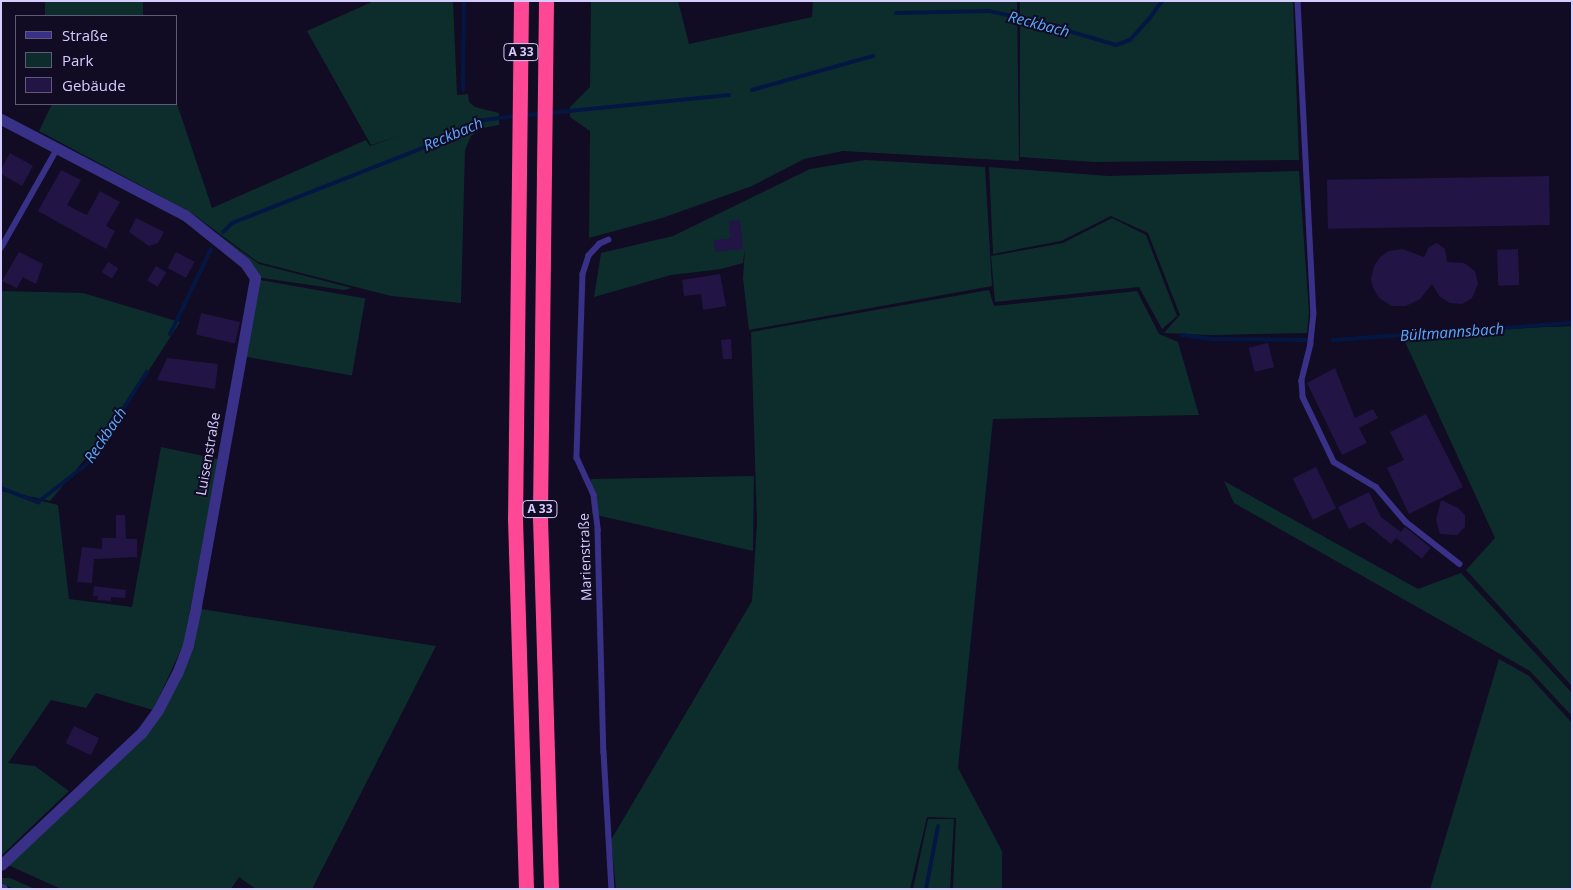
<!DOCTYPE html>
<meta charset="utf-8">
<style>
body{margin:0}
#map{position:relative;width:1573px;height:890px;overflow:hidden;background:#110b23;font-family:"Open Sans",sans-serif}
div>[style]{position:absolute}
.green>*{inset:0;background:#0d2d2d;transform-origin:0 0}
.stream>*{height:4px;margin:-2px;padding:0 2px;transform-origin:2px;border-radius:2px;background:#041743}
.building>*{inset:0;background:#221546;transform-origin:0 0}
.service>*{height:5.5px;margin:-2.75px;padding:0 2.75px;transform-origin:2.75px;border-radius:2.75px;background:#393187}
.minor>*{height:11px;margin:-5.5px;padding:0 5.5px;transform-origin:5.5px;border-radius:5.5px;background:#393187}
.motorway>*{height:15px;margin:-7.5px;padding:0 7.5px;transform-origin:7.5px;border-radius:7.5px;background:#ff4895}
span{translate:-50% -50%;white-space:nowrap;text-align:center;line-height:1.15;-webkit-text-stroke:4px #110b23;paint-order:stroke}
.shield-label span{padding:1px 4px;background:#110b23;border:1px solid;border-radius:4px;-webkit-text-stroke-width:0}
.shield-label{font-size:12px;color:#d6cdff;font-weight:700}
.street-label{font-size:14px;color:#d6cdff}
.water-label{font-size:15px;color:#5ba9ff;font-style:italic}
.frame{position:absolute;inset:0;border:2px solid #d6cdff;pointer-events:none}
.legend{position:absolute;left:15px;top:15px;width:162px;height:90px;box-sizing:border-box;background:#110b23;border:1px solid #60597b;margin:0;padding:6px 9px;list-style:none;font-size:15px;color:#d6cdff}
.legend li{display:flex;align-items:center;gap:10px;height:25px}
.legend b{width:25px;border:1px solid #60597b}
</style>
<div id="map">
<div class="green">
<div style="left:45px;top:1px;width:98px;height:17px"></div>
<div style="clip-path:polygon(374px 1px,453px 1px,457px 95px,468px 94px,469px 102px,475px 107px,499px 113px,499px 125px,483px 128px,471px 136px,465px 150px,461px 303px,391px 296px,258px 262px,190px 212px,39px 131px,52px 104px,176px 104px,176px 101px,212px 208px,366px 140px,370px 146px,405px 134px,371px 145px,307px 31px)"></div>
<div style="clip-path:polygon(591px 1px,678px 1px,689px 44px,812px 17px,813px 1px,1017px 1px,1019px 161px,843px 151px,804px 159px,752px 186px,662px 218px,589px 238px,590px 131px,570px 117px,570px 107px,590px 87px)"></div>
<div style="clip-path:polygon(1020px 1px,1293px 1px,1299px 160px,1094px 162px,1020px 157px)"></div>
<div style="clip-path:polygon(865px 160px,985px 167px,992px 286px,749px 330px,743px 278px,745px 248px,743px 263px,721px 269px,671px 275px,594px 297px,601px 253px,673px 236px,810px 169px)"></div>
<div style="clip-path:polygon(989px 167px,1109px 176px,1299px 171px,1309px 312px,1307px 333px,1210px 335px,1164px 333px,1180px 315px,1148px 233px,1111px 216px,1061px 241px,993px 254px)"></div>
<div style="clip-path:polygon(1112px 218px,1146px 235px,1177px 316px,1162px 329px,1139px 287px,995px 302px,991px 256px,1063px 243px)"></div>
<div style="clip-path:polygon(215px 232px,259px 264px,352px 288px,344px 290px,256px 277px)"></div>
<div style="left:260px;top:280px;width:107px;height:78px;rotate:10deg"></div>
<div style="clip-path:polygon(989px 290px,994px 306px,1137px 291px,1159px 334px,1178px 342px,1199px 415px,993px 419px,958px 768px,1002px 851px,1002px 889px,953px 889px,956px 818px,927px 817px,910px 889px,616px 889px,611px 840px,752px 601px,757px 523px,751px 332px)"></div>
<div style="clip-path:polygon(1px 291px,83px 293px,180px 322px,115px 423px,50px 501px,1px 490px)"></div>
<div style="clip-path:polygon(1572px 326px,1572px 686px,1466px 570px,1495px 538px,1401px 333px)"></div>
<div style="clip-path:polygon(161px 447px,218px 459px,184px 643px,153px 710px,96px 693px,86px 708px,51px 700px,8px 763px,35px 766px,69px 791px,1px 856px,1px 491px,58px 505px,69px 599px,132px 607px)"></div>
<div style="clip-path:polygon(754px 476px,753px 551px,592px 514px,591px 479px)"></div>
<div style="clip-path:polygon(1224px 481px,1418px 589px,1461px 573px,1572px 693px,1572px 716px,1530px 671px,1234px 503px)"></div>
<div style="clip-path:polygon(201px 609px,436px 646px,312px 889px,256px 889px,239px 877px,231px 889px,61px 889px,8px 865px,160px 714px)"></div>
<div style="clip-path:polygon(1499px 659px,1529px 676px,1572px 723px,1572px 889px,1430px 889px)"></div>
<div style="clip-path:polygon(928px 819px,954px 819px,950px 889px,913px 889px)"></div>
<div style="clip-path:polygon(1px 878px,10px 878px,35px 889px,14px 889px,1px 883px)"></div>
</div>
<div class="stream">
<div style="left:896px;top:13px;width:93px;rotate:-1.2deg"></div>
<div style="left:989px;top:11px;width:47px;rotate:12.3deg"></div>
<div style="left:1035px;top:21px;width:84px;rotate:16.5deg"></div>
<div style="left:1116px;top:45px;width:15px;rotate:-20deg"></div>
<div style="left:1130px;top:40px;width:28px;rotate:-48deg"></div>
<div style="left:1149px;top:19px;width:22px;rotate:-54deg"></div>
<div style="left:463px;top:90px;width:89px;rotate:-89.4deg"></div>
<div style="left:752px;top:90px;width:126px;rotate:-15.7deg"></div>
<div style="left:549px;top:113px;width:181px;rotate:-5.7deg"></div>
<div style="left:524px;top:115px;width:18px;rotate:-3deg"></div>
<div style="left:223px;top:232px;width:13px;rotate:-45deg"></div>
<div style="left:232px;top:223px;width:229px;rotate:-21.5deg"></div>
<div style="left:445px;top:139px;width:43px;rotate:-26deg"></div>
<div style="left:484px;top:120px;width:33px;rotate:-7deg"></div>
<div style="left:170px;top:334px;width:94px;rotate:-64.2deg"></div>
<div style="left:1181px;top:335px;width:32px;rotate:7deg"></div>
<div style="left:1213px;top:339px;width:93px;rotate:0.6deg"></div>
<div style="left:1333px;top:340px;width:240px;rotate:-4.1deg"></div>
<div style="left:1px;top:488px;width:40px;rotate:21deg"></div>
<div style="left:38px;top:502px;width:62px;rotate:-37.8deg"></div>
<div style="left:87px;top:464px;width:110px;rotate:-56.9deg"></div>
<div style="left:926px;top:889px;width:64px;rotate:-79.2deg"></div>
</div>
<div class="building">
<div style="clip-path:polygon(10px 153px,33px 166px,22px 186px,1px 174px,1px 169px)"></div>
<div style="clip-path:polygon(61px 170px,81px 180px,67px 205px,78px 211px,87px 215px,100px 191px,120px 202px,106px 226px,115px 231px,106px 249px,38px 211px)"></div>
<div style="left:1549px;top:176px;width:49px;height:222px;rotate:89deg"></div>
<div style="clip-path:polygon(136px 218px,164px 232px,158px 243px,149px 246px,129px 232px)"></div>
<div style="clip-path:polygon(740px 220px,743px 249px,715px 252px,714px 240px,730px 238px,729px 221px)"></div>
<div style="clip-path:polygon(1437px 243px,1445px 249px,1447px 262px,1464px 263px,1475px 271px,1478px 284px,1472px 298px,1462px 304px,1450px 303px,1440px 297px,1432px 284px,1420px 299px,1406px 306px,1392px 306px,1379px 298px,1373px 288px,1371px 279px,1374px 266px,1380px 257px,1389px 251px,1402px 249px,1424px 257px,1429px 247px)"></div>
<div style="left:1518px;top:249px;width:36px;height:21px;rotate:88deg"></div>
<div style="clip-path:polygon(19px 252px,43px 264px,36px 284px,23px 277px,17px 288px,2px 281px)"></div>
<div style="left:176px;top:252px;width:21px;height:18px;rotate:28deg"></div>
<div style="left:108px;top:262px;width:12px;height:12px;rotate:31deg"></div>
<div style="left:156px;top:266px;width:12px;height:17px;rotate:31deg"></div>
<div style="clip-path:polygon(720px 274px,726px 306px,703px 310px,701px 294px,684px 296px,682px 280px)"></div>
<div style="left:201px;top:313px;width:40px;height:22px;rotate:13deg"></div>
<div style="clip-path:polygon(731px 339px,732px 359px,723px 359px,721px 340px)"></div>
<div style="left:1268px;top:343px;width:25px;height:20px;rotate:76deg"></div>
<div style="clip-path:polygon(167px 358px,218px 364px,215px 389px,157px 380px)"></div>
<div style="clip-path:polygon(1335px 368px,1355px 418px,1373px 409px,1378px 418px,1359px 428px,1367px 443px,1342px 455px,1307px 383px)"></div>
<div style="clip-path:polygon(1426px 414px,1463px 487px,1409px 514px,1387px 468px,1404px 460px,1390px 432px)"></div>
<div style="left:1316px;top:467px;width:46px;height:26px;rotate:64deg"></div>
<div style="clip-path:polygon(1369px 492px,1381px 517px,1401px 532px,1391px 544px,1364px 522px,1349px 529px,1338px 507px)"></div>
<div style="clip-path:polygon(1441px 500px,1458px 508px,1465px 515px,1465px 527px,1457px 535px,1440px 534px,1436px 520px)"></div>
<div style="clip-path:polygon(116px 515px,125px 515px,126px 539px,137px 539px,137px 557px,94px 559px,92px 583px,77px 582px,82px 547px,102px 549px,102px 538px,116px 538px)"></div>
<div style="left:1405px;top:527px;width:33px;height:14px;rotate:39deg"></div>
<div style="clip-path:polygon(94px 586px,126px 590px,125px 598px,111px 597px,111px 601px,97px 600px,98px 596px,93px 596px)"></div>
<div style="left:74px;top:726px;width:28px;height:19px;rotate:26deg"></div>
</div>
<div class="service">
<div style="left:1298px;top:1px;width:312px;rotate:87.1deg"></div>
<div style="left:1314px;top:313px;width:31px;rotate:96deg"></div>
<div style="left:1311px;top:344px;width:38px;rotate:104deg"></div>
<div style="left:1302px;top:381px;width:16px;rotate:86deg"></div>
<div style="left:1303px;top:397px;width:72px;rotate:64.5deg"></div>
<div style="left:1334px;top:462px;width:49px;rotate:30.8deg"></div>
<div style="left:1376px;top:487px;width:46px;rotate:49.4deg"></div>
<div style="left:1406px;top:522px;width:68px;rotate:37.9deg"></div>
<div style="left:609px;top:240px;width:10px;rotate:156deg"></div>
<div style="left:600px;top:244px;width:16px;rotate:133deg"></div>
<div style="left:589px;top:256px;width:19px;rotate:108deg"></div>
<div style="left:583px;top:274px;width:184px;rotate:91.9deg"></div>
<div style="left:577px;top:458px;width:41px;rotate:65.3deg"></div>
<div style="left:594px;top:495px;width:35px;rotate:83deg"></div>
<div style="left:598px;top:530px;width:222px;rotate:88.5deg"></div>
<div style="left:604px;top:752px;width:137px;rotate:86.7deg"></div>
<div style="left:1px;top:248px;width:114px;rotate:-60.5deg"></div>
</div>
<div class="minor">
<div style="left:1px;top:119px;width:208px;rotate:27.6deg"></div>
<div style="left:185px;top:215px;width:77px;rotate:38.7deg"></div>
<div style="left:245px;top:263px;width:18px;rotate:56deg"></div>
<div style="left:255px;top:278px;width:334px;rotate:100.2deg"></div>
<div style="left:196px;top:607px;width:39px;rotate:102deg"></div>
<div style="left:188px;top:645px;width:30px;rotate:111deg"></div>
<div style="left:177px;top:673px;width:42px;rotate:117.2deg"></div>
<div style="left:158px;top:710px;width:29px;rotate:126deg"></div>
<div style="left:141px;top:733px;width:192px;rotate:136.7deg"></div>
<div style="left:1px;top:889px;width:1px"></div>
</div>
<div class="motorway">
<div style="left:521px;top:1px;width:517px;rotate:90.66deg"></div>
<div style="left:515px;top:518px;width:371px;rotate:88.3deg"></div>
<div style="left:546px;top:1px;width:516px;rotate:90.67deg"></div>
<div style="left:540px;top:517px;width:372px;rotate:88.3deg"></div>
</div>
<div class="shield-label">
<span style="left:521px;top:52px">A 33</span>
<span style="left:540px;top:509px">A 33</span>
</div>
<div class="street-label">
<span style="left:208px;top:454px;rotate:-80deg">Luisenstraße</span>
<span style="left:585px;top:557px;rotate:-92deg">Marienstraße</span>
</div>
<div class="water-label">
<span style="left:1039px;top:24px;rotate:15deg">Reckbach</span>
<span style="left:453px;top:134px;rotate:-23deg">Reckbach</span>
<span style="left:1452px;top:332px;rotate:-4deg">Bültmannsbach</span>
<span style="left:105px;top:435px;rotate:-56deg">Reckbach</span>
</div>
<div class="frame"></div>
<ul class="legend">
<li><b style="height:6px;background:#393187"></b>Straße</li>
<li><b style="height:14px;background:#0d2d2d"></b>Park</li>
<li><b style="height:14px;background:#221546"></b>Gebäude</li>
</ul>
</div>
